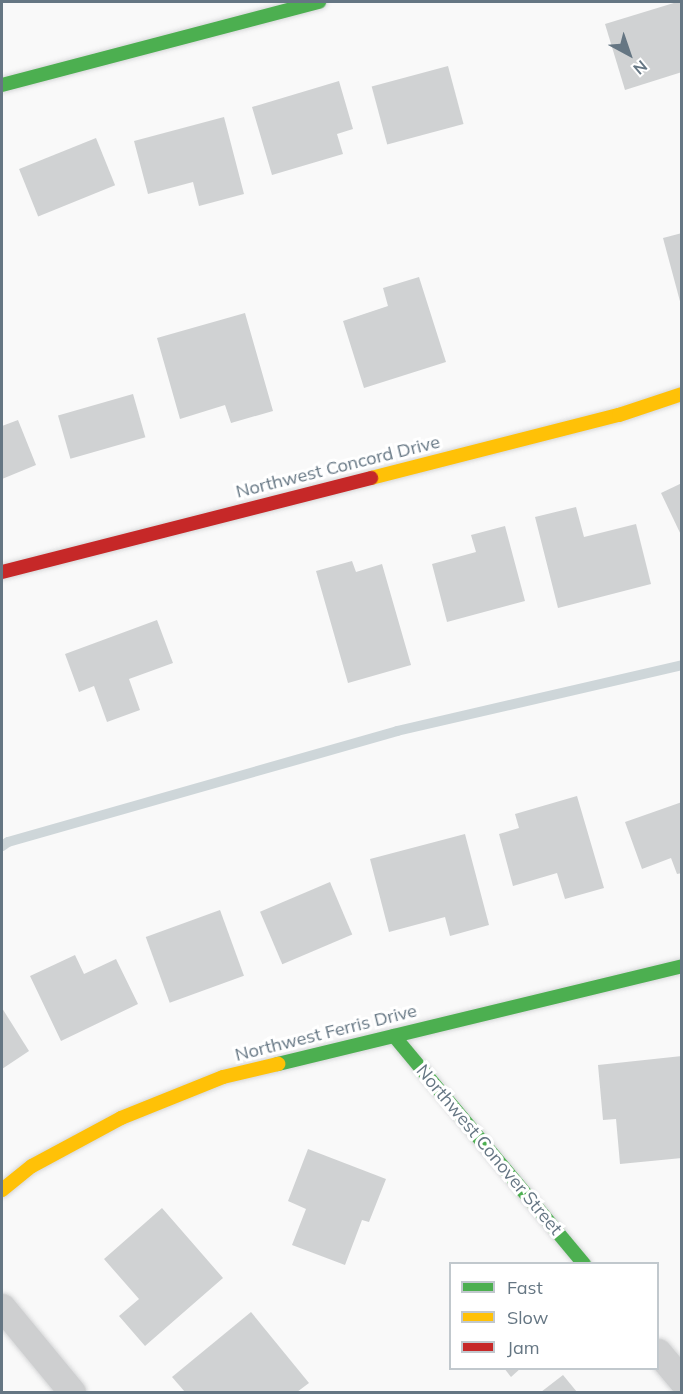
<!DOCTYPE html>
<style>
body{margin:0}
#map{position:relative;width:683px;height:1394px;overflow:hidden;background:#f9f9f9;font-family:Mulish,sans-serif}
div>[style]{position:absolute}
.stream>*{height:10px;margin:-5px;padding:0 5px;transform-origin:5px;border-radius:5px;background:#ced6d9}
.building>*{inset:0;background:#d0d2d3;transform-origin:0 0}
.roads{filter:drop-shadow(0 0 2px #d5d6d7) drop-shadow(0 0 2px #d5d6d7)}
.street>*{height:27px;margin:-13.5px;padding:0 13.5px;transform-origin:13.5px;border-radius:13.5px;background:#cecfd0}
.fast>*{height:14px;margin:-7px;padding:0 7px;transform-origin:7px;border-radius:7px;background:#4caf50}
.slow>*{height:14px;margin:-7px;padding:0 7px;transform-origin:7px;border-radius:7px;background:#ffc107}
.jam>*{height:14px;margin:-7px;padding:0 7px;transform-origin:7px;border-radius:7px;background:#c62828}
span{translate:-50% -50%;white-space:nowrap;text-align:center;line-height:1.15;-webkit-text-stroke:6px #fff;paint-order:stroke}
.street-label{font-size:18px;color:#657683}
.frame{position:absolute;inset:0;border:3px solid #657683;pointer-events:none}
.legend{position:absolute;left:449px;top:1262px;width:210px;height:108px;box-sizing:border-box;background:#fff;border:2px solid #c1c8cd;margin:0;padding:8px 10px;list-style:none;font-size:18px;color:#657683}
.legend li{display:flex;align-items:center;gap:12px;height:30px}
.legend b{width:30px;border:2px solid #c1c8cd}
.north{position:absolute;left:599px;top:24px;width:60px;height:60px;-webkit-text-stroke:4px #fff;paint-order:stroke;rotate:140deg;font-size:16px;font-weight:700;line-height:24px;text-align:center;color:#657683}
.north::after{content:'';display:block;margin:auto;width:21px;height:27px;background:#657683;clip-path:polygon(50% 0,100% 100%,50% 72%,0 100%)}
</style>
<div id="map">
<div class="stream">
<div style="left:2px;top:846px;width:7px;rotate:-34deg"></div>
<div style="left:8px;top:842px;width:405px;rotate:-15.9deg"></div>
<div style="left:397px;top:731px;width:293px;rotate:-13deg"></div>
</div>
<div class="building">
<div style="clip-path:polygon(677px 2px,682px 2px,682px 72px,625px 90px,605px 24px)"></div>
<div style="left:448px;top:66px;width:60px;height:79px;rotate:75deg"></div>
<div style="clip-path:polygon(339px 81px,353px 129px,337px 134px,343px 154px,272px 175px,252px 107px)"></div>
<div style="clip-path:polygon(224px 117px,244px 194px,199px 206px,193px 182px,148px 194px,134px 141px)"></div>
<div style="left:96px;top:138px;width:51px;height:83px;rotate:68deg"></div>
<div style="clip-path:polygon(682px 233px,682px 305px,681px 305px,663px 238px)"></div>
<div style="clip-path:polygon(419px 277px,446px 362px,364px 388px,343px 321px,388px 306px,383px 288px)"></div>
<div style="clip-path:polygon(245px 313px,273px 411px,231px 423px,225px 405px,180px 419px,157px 338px)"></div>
<div style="left:133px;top:394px;width:45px;height:78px;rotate:74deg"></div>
<div style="clip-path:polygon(18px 420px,36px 465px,2px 479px,2px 426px)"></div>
<div style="clip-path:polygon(682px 483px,682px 537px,661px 493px)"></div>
<div style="clip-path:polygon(576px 507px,584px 537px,636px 524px,651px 584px,558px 608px,535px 517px)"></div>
<div style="clip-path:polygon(505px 526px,525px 601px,447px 622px,432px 564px,476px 552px,471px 535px)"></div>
<div style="clip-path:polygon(352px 561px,356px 572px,382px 564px,411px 665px,348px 683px,316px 571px)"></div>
<div style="clip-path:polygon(157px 620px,173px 663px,129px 679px,140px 710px,107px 722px,94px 686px,79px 692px,65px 654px)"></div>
<div style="clip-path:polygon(577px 796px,604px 888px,565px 899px,557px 873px,513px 886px,499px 834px,519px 828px,515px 814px)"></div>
<div style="clip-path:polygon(682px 802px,682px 873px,677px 874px,671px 858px,642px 869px,625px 822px)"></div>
<div style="clip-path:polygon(465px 834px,489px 925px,450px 936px,445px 917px,389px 932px,370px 859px)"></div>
<div style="left:330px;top:882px;width:57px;height:76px;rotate:67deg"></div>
<div style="left:220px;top:910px;width:70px;height:79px;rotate:70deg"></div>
<div style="clip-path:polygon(75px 955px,84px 974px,116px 959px,138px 1004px,61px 1041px,30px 976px)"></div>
<div style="clip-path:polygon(2px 1008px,29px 1051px,2px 1069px)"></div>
<div style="clip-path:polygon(682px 1056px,682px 1158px,620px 1164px,616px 1119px,603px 1120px,598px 1065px)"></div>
<div style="clip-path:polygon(308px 1149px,386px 1179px,369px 1222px,362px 1220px,345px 1265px,292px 1245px,306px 1209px,288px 1201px)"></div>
<div style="clip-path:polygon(162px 1208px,223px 1278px,145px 1346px,119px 1316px,139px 1299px,104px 1259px)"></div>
<div style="clip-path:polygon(251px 1312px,309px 1383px,297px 1392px,185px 1392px,172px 1377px)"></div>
<div style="clip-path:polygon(504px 1368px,521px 1368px,511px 1377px)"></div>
<div style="clip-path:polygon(563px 1375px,577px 1392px,541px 1392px)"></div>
</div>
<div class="roads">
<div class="street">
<div style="left:2px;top:1307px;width:110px;rotate:50.5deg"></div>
<div style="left:658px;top:1352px;width:38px;rotate:50deg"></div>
</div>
<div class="fast">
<div style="left:2px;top:85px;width:328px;rotate:-14.7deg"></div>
<div style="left:394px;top:1036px;width:297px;rotate:50.2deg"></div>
<div style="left:278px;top:1064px;width:416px;rotate:-13.6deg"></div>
</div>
<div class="slow">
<div style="left:371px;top:478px;width:256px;rotate:-14.3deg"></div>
<div style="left:619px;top:415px;width:66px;rotate:-18.4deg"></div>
<div style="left:2px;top:1190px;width:38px;rotate:-39deg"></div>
<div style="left:32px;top:1166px;width:101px;rotate:-28.3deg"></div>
<div style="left:121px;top:1118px;width:110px;rotate:-21.9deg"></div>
<div style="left:223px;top:1077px;width:57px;rotate:-13.3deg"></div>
</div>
<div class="jam">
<div style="left:2px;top:572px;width:381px;rotate:-14.3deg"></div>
</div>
</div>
<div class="street-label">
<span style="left:338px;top:467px;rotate:-14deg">Northwest Concord Drive</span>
<span style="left:326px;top:1033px;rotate:-14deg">Northwest Ferris Drive</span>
<span style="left:489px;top:1150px;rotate:50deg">Northwest Conover Street</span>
</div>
<div class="frame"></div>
<ul class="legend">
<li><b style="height:8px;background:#4caf50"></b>Fast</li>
<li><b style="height:8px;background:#ffc107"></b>Slow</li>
<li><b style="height:8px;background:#c62828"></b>Jam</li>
</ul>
<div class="north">N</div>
</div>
